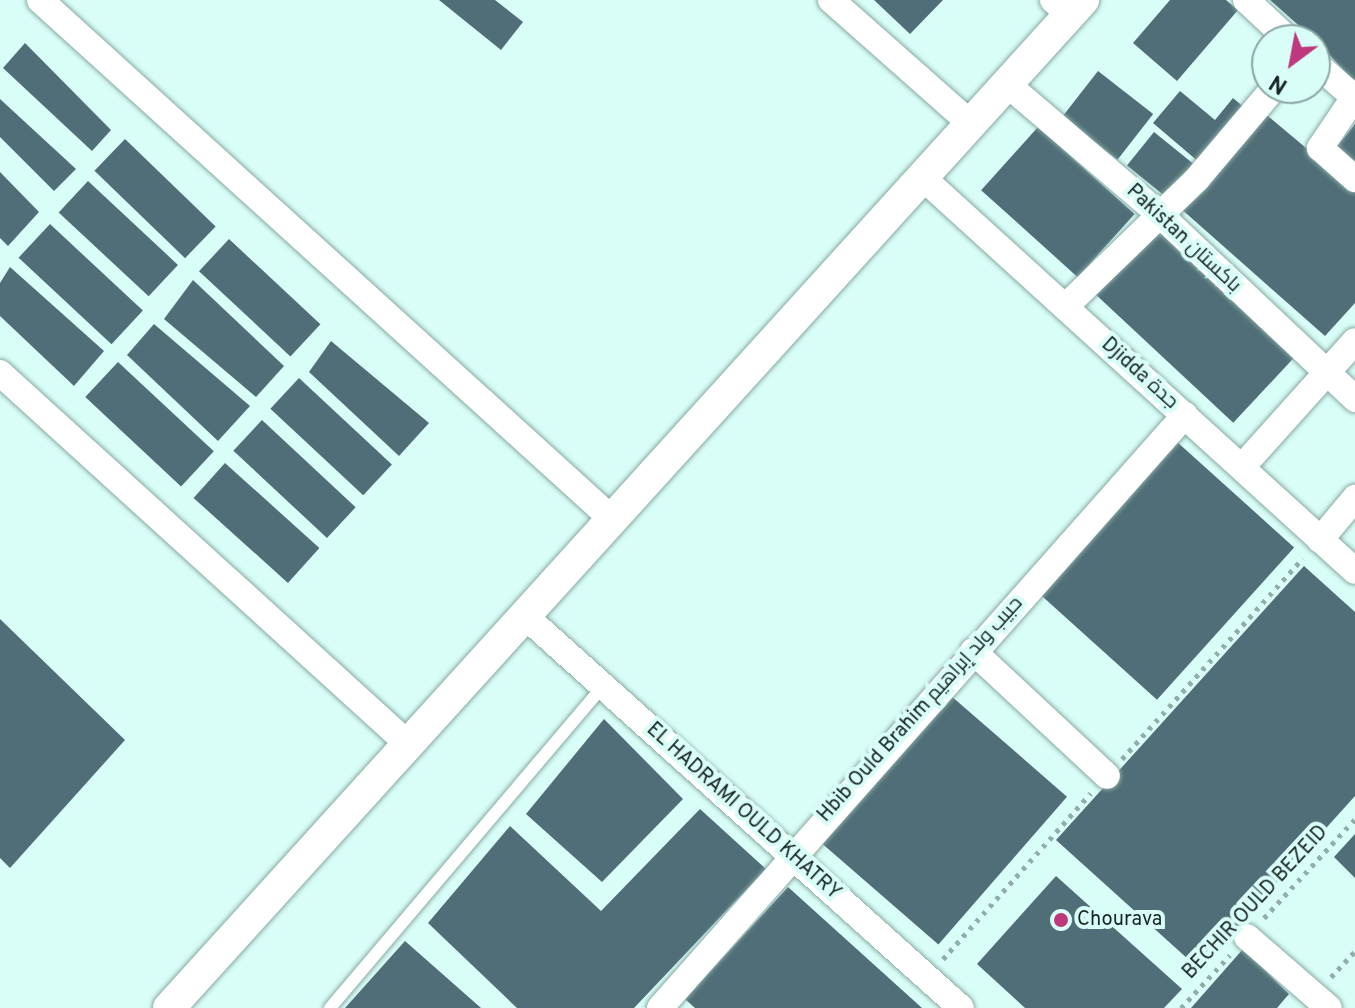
<!DOCTYPE html>
<meta charset="utf-8">
<style>
body{margin:0}
#map{position:relative;width:1355px;height:1008px;overflow:hidden;background:#d9fdf7;font-family:Overpass,Cairo,sans-serif}
div>[style]{position:absolute}
.building>*{inset:0;background:#506e77;transform-origin:0 0}
.path>*{height:5px;margin-top:-2.5px;transform-origin:0;background:repeating-linear-gradient(90deg,#92aeaa 0 4px,transparent 0 10px)}
.roads{filter:drop-shadow(0 0 2px #87a9a4) drop-shadow(0 0 2px #87a9a4)}
.service>*{height:12px;margin:-6px;padding:0 6px;transform-origin:6px;border-radius:6px;background:#fff}
.minor>*{height:26px;margin:-13px;padding:0 13px;transform-origin:13px;border-radius:13px;background:#fff}
.tertiary>*{height:32px;margin:-16px;padding:0 16px;transform-origin:16px;border-radius:16px;background:#fff}
.dots>*{width:22px;height:22px;translate:-50% -50%;box-sizing:border-box;border:4px solid #d9fdf7;border-radius:50%}
span{translate:-50% -50%;white-space:nowrap;text-align:center;line-height:1.15;-webkit-text-stroke:8px #d9fdf7;paint-order:stroke}
.street-label{font-size:20px;color:#172523}
.poi-label{font-size:20px;color:#172523}
.left{translate:0 -50%;text-align:left}
.north{position:absolute;left:1251px;top:24px;width:80px;height:80px;box-sizing:border-box;background:#d9fdf7;border:2px solid #8ba7a2;border-radius:50%;rotate:212deg;font-size:22px;font-weight:700;line-height:32px;text-align:center;color:#172523}
.north::after{content:'';display:block;margin:auto;width:28px;height:36px;background:#bd387d;clip-path:polygon(50% 0,100% 100%,50% 72%,0 100%)}
</style>
<div id="map">
<div class="building">
<div style="clip-path:polygon(439px 0,495px 0,523px 22px,501px 50px)"></div>
<div style="clip-path:polygon(874px 0,943px 0,910px 34px)"></div>
<div style="clip-path:polygon(1170px 0,1226px 0,1238px 10px,1177px 81px,1133px 43px)"></div>
<div style="clip-path:polygon(1270px 0,1355px 0,1355px 82px,1315px 40px)"></div>
<div style="clip-path:polygon(25px 43px,111px 130px,92px 151px,3px 68px)"></div>
<div style="left:1098px;top:71px;width:70px;height:58px;rotate:38deg"></div>
<div style="clip-path:polygon(1180px 91px,1215px 120px,1233px 98px,1246px 109px,1200px 163px,1153px 123px)"></div>
<div style="clip-path:polygon(0 99px,76px 169px,54px 191px,0 137px)"></div>
<div style="clip-path:polygon(1262px 111px,1355px 189px,1355px 303px,1325px 336px,1179px 207px)"></div>
<div style="clip-path:polygon(1355px 124px,1355px 167px,1335px 149px)"></div>
<div style="left:1038px;top:127px;width:130px;height:85px;rotate:42deg"></div>
<div style="left:1154px;top:132px;width:51px;height:43px;rotate:39deg"></div>
<div style="left:125px;top:139px;width:126px;height:44px;rotate:44deg"></div>
<div style="clip-path:polygon(0 172px,39px 212px,8px 246px,0 238px)"></div>
<div style="left:88px;top:181px;width:123px;height:43px;rotate:43deg"></div>
<div style="left:50px;top:224px;width:127px;height:46px;rotate:43deg"></div>
<div style="left:1152px;top:224px;width:195px;height:90px;rotate:43deg"></div>
<div style="left:229px;top:239px;width:125px;height:44px;rotate:43deg"></div>
<div style="clip-path:polygon(10px 267px,104px 351px,74px 386px,0 316px,0 283px)"></div>
<div style="clip-path:polygon(193px 280px,284px 366px,256px 397px,164px 319px)"></div>
<div style="clip-path:polygon(154px 324px,250px 406px,218px 441px,127px 355px)"></div>
<div style="clip-path:polygon(331px 341px,429px 423px,399px 456px,309px 372px)"></div>
<div style="left:118px;top:362px;width:131px;height:48px;rotate:43deg"></div>
<div style="left:299px;top:378px;width:127px;height:42px;rotate:43deg"></div>
<div style="left:262px;top:420px;width:128px;height:42px;rotate:43deg"></div>
<div style="left:1176px;top:441px;width:159px;height:205px;rotate:42deg"></div>
<div style="left:225px;top:463px;width:127px;height:47px;rotate:42deg"></div>
<div style="clip-path:polygon(1304px 566px,1355px 612px,1355px 796px,1199px 969px,1056px 840px)"></div>
<div style="clip-path:polygon(0 619px,125px 740px,10px 868px,0 858px)"></div>
<div style="left:950px;top:695px;width:155px;height:196px;rotate:41deg"></div>
<div style="clip-path:polygon(604px 719px,683px 799px,602px 882px,526px 814px)"></div>
<div style="clip-path:polygon(700px 809px,766px 869px,634px 1008px,517px 1008px,428px 923px,510px 826px,601px 911px)"></div>
<div style="clip-path:polygon(1355px 834px,1355px 878px,1334px 857px)"></div>
<div style="clip-path:polygon(1056px 876px,1182px 989px,1164px 1008px,1025px 1008px,977px 964px)"></div>
<div style="clip-path:polygon(788px 887px,922px 1008px,695px 1008px,685px 999px)"></div>
<div style="clip-path:polygon(405px 941px,481px 1008px,345px 1008px)"></div>
<div style="clip-path:polygon(1243px 949px,1289px 994px,1277px 1008px,1191px 1008px)"></div>
</div>
<div class="path">
<div style="left:1122px;top:759px;width:270px;rotate:-48deg"></div>
<div style="left:1264px;top:918px;width:134px;rotate:-47.4deg"></div>
<div style="left:943px;top:959px;width:222px;rotate:-48.3deg"></div>
<div style="left:1331px;top:977px;width:35px;rotate:-47deg"></div>
<div style="left:1181px;top:1008px;width:72px;rotate:-47.2deg"></div>
</div>
<div class="roads">
<div class="service">
<div style="left:330px;top:1008px;width:422px;rotate:-49.7deg"></div>
</div>
<div class="minor">
<div style="left:40px;top:0;width:772px;rotate:42.22deg"></div>
<div style="left:831px;top:0;width:187px;rotate:41.5deg"></div>
<div style="left:1053px;top:0;width:23px;rotate:41deg"></div>
<div style="left:1246px;top:0;width:59px;rotate:42.9deg"></div>
<div style="left:1315px;top:63px;width:52px;rotate:41.1deg"></div>
<div style="left:1007px;top:84px;width:200px;rotate:40.5deg"></div>
<div style="left:1159px;top:214px;width:270px;rotate:43.3deg"></div>
<div style="left:1355px;top:96px;width:63px;rotate:123.9deg"></div>
<div style="left:1320px;top:148px;width:47px;rotate:41.5deg"></div>
<div style="left:922px;top:177px;width:585px;rotate:42.3deg"></div>
<div style="left:1065px;top:307px;width:184px;rotate:-44.1deg"></div>
<div style="left:1197px;top:179px;width:119px;rotate:-49.8deg"></div>
<div style="left:0;top:373px;width:551px;rotate:42.28deg"></div>
<div style="left:1242px;top:467px;width:169px;rotate:-48.1deg"></div>
<div style="left:1320px;top:540px;width:55px;rotate:-50.2deg"></div>
<div style="left:525px;top:616px;width:586px;rotate:41.96deg"></div>
<div style="left:973px;top:651px;width:183px;rotate:43deg"></div>
<div style="left:1247px;top:937px;width:108px;rotate:40.9deg"></div>
<div style="left:660px;top:1008px;width:792px;rotate:-48.48deg"></div>
</div>
<div class="tertiary">
<div style="left:169px;top:1008px;width:1361px;rotate:-47.8deg"></div>
</div>
</div>
<div class="dots">
<div style="left:1061px;top:920px;background:#bd387d"></div>
</div>
<div class="street-label">
<span style="left:1183px;top:239px;rotate:43deg">Pakistan باكستان</span>
<span style="left:1139px;top:374px;rotate:42deg">Djidda جدة</span>
<span style="left:921px;top:710px;rotate:-48deg">Hbib Ould Brahim حبيب ولد إبراهيم</span>
<span style="left:743px;top:812px;rotate:42deg">EL HADRAMI OULD KHATRY</span>
<span style="left:1256px;top:903px;rotate:-47deg">BECHIR OULD BEZEID</span>
</div>
<div class="poi-label">
<span class="left" style="left:1077px;top:920px">Chourava</span>
</div>
<div class="north">N</div>
</div>
